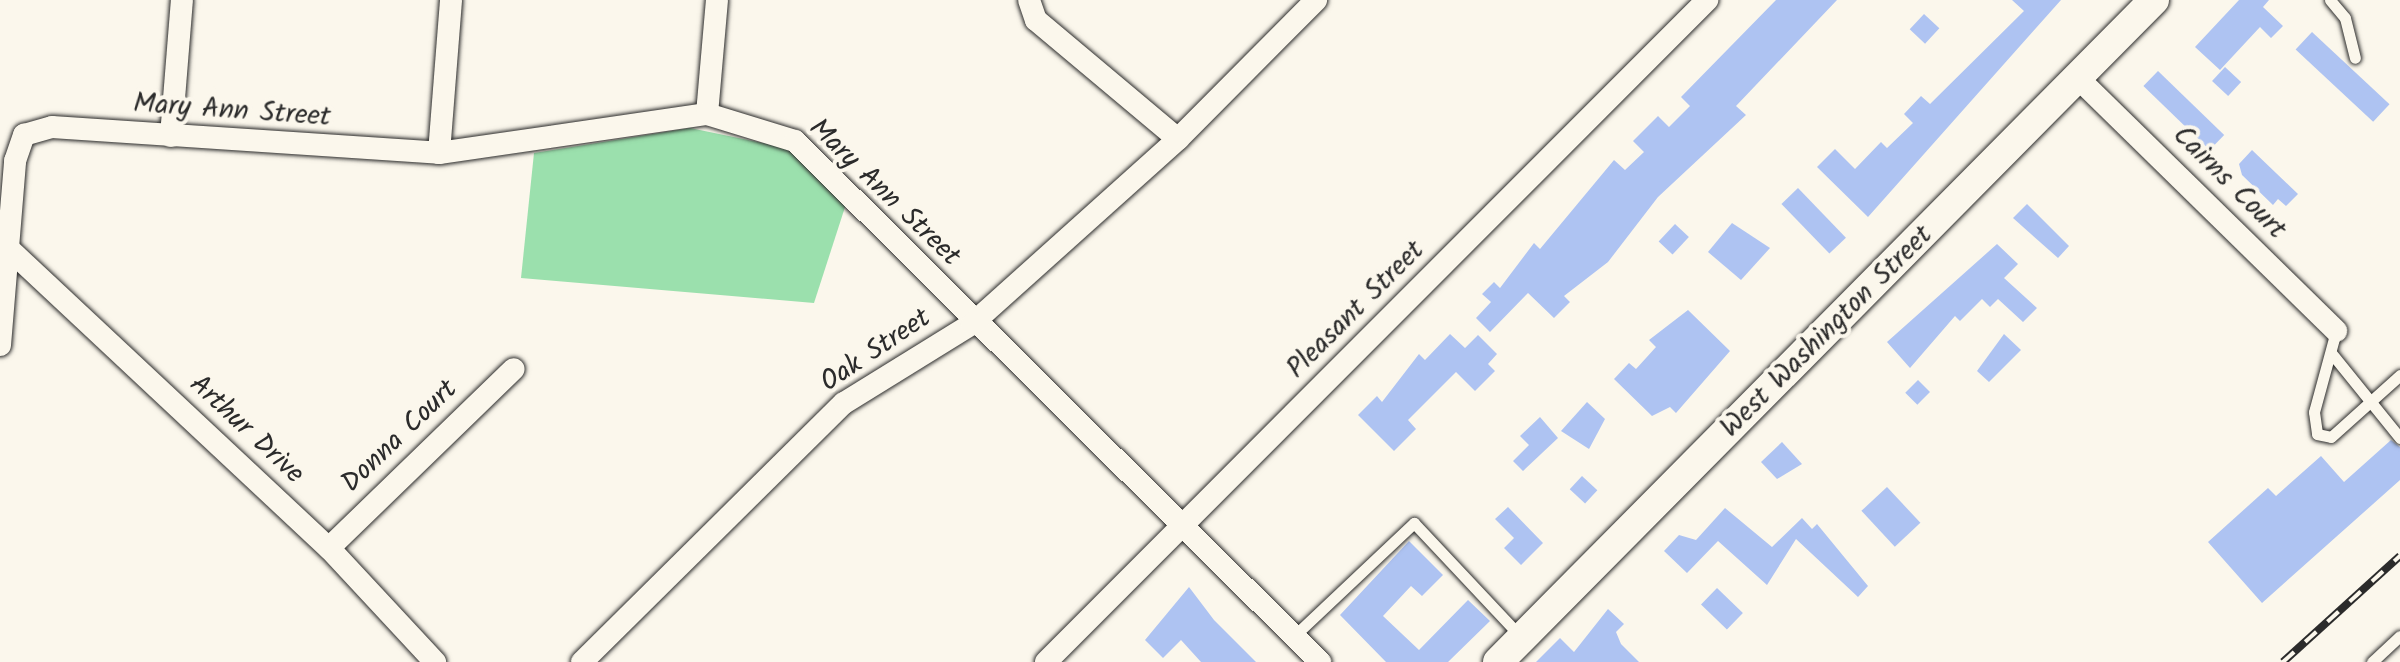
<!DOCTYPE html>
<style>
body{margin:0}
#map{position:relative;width:2400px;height:662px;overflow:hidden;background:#fbf7ec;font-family:Kalam,sans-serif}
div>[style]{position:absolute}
.green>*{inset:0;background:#9be0ad}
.building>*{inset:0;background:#aec3f2;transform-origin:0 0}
.roads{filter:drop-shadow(0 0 2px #2b2b2b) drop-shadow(0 0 2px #2b2b2b)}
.service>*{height:11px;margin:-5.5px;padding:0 5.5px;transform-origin:5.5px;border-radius:5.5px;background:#fbf7ec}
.minor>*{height:22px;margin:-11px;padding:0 11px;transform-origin:11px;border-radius:11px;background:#fbf7ec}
.secondary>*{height:30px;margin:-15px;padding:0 15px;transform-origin:15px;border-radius:15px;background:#fbf7ec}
.rail>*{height:8px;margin-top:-4px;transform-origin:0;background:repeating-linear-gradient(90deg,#fbf7ec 0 15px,#2b2b2b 0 30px);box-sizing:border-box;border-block:2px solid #2b2b2b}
span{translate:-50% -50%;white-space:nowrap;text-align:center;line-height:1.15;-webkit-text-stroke:8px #fbf7ec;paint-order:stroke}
.street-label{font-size:28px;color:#2b2b2b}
</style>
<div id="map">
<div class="green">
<div style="clip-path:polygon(690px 128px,787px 148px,846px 204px,814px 303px,521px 278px,534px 153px)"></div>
</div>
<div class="building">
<div style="clip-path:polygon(1776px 0,1837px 0,1736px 106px,1746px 115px,1658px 197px,1608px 262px,1564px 296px,1570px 302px,1554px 318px,1528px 293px,1490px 332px,1476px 318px,1491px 302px,1482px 294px,1494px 282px,1500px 288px,1534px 243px,1540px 249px,1614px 160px,1625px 170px,1644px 152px,1633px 141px,1658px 116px,1669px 127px,1690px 106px,1681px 97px)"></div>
<div style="clip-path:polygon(2012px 0,2061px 0,1868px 217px,1817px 167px,1835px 149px,1855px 169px,1881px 142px,1887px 148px,1913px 123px,1904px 114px,1921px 96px,1930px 104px,2024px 11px)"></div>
<div style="clip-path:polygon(2239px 0,2269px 0,2263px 7px,2283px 26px,2271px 38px,2260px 27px,2220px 70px,2195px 47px)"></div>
<div style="left:1924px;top:14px;width:21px;height:21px;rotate:43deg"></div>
<div style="left:2312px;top:32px;width:106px;height:24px;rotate:43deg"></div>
<div style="left:2225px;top:67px;width:22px;height:19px;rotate:43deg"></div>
<div style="left:2158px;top:71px;width:92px;height:21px;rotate:44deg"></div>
<div style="clip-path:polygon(2252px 150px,2298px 194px,2286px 206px,2278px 199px,2273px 205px,2242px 175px,2239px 164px)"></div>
<div style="left:1798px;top:188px;width:69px;height:23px;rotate:46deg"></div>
<div style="clip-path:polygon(2027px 204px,2069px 246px,2058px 258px,2013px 218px)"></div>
<div style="clip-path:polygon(1732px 223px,1770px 248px,1741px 280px,1708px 252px)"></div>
<div style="left:1675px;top:224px;width:19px;height:24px;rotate:43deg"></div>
<div style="clip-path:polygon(1997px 244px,2018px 264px,2004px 278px,2037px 308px,2023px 322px,1998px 299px,1990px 307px,1982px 299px,1960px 321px,1955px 316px,1910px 368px,1887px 342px)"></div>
<div style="clip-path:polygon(1688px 310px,1730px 351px,1676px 413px,1670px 407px,1652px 416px,1614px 379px,1629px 363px,1636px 369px,1656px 347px,1649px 340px)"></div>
<div style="clip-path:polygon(1450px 334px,1465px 348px,1478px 335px,1497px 354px,1488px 364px,1495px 371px,1475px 391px,1456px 372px,1408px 420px,1416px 429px,1394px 451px,1358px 415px,1377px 396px,1382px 402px,1419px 354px,1425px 360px)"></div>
<div style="clip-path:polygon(2004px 334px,2021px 350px,1989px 382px,1977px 371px)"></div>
<div style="left:1918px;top:380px;width:17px;height:18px;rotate:45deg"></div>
<div style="clip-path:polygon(1587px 402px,1605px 419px,1589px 449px,1561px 431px)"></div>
<div style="clip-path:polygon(1540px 417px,1558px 438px,1523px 471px,1513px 461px,1529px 445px,1520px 436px)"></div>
<div style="clip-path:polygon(2391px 440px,2400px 447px,2400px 480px,2262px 603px,2208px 542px,2268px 488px,2276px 496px,2321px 456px,2344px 482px)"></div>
<div style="clip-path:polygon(1782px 442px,1802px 464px,1777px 479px,1761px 462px)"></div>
<div style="left:1582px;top:476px;width:21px;height:18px;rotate:43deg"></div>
<div style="left:1887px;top:487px;width:49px;height:35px;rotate:47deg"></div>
<div style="clip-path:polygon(1508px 507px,1543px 543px,1521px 565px,1504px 548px,1514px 538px,1495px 519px)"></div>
<div style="clip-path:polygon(1725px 508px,1772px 547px,1802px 518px,1812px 529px,1817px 524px,1868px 586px,1858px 597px,1796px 539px,1767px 585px,1718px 541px,1687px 573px,1664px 551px,1679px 535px,1696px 540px)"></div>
<div style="clip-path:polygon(1409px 541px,1443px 575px,1422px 596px,1411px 586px,1383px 616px,1419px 650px,1468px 600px,1490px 621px,1448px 662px,1386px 662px,1340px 615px)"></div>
<div style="clip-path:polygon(1189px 587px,1214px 620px,1256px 662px,1201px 662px,1181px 640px,1163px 658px,1145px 640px)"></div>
<div style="left:1717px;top:588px;width:36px;height:23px;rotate:44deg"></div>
<div style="clip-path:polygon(1608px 609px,1624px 624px,1616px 632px,1621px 644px,1639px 662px,1536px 662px,1560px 638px,1574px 652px)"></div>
</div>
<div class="roads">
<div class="service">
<div style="left:2330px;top:0;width:23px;rotate:50deg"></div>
<div style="left:2345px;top:18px;width:41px;rotate:76deg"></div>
<div style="left:2336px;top:331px;width:84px;rotate:105.2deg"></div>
<div style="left:2314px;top:412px;width:22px;rotate:82deg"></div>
<div style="left:2317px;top:434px;width:14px;rotate:12deg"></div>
<div style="left:2331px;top:437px;width:93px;rotate:-41.9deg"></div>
<div style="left:2332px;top:354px;width:108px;rotate:51deg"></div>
<div style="left:1294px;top:636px;width:165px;rotate:-43.3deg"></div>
<div style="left:1414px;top:523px;width:155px;rotate:46.8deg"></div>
<div style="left:2372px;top:662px;width:38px;rotate:-43deg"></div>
</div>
<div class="minor">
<div style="left:1029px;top:0;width:21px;rotate:71deg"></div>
<div style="left:1036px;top:20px;width:185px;rotate:40deg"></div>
<div style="left:2079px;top:79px;width:360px;rotate:44.4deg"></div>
<div style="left:707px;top:114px;width:114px;rotate:-85deg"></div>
<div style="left:171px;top:136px;width:136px;rotate:-85.4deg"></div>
<div style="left:439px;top:153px;width:153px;rotate:-85.5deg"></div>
<div style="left:9px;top:249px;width:438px;rotate:43.1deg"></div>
<div style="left:329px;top:548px;width:156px;rotate:47.1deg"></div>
<div style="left:0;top:345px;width:185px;rotate:-85.3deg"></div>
<div style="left:15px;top:161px;width:28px;rotate:-71deg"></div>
<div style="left:24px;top:135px;width:29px;rotate:-16deg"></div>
<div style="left:52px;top:127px;width:388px;rotate:3.8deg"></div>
<div style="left:439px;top:153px;width:271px;rotate:-8.3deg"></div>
<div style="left:707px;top:114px;width:92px;rotate:17.1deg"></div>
<div style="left:795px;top:141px;width:740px;rotate:44.78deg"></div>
<div style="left:329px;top:548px;width:257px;rotate:-44.1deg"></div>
<div style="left:582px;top:662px;width:368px;rotate:-44.7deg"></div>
<div style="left:844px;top:403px;width:150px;rotate:-31.7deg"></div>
<div style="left:972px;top:324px;width:277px;rotate:-41.9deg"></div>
<div style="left:1178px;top:139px;width:196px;rotate:-45.2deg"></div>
<div style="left:1046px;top:662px;width:936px;rotate:-45.04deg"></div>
</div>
<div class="secondary">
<div style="left:1498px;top:662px;width:932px;rotate:-45.26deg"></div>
</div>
</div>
<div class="rail">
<div style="left:2283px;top:662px;width:158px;rotate:-42.2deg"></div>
</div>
<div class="street-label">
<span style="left:232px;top:111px;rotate:4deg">Mary Ann Street</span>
<span style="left:2229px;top:183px;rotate:45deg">Cairns Court</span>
<span style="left:884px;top:193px;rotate:44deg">Mary Ann Street</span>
<span style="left:1356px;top:310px;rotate:-45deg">Pleasant Street</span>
<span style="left:1827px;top:332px;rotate:-45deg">West Washington Street</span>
<span style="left:876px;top:351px;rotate:-34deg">Oak Street</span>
<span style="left:246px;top:430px;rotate:43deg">Arthur Drive</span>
<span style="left:400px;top:437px;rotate:-44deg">Donna Court</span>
</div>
</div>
